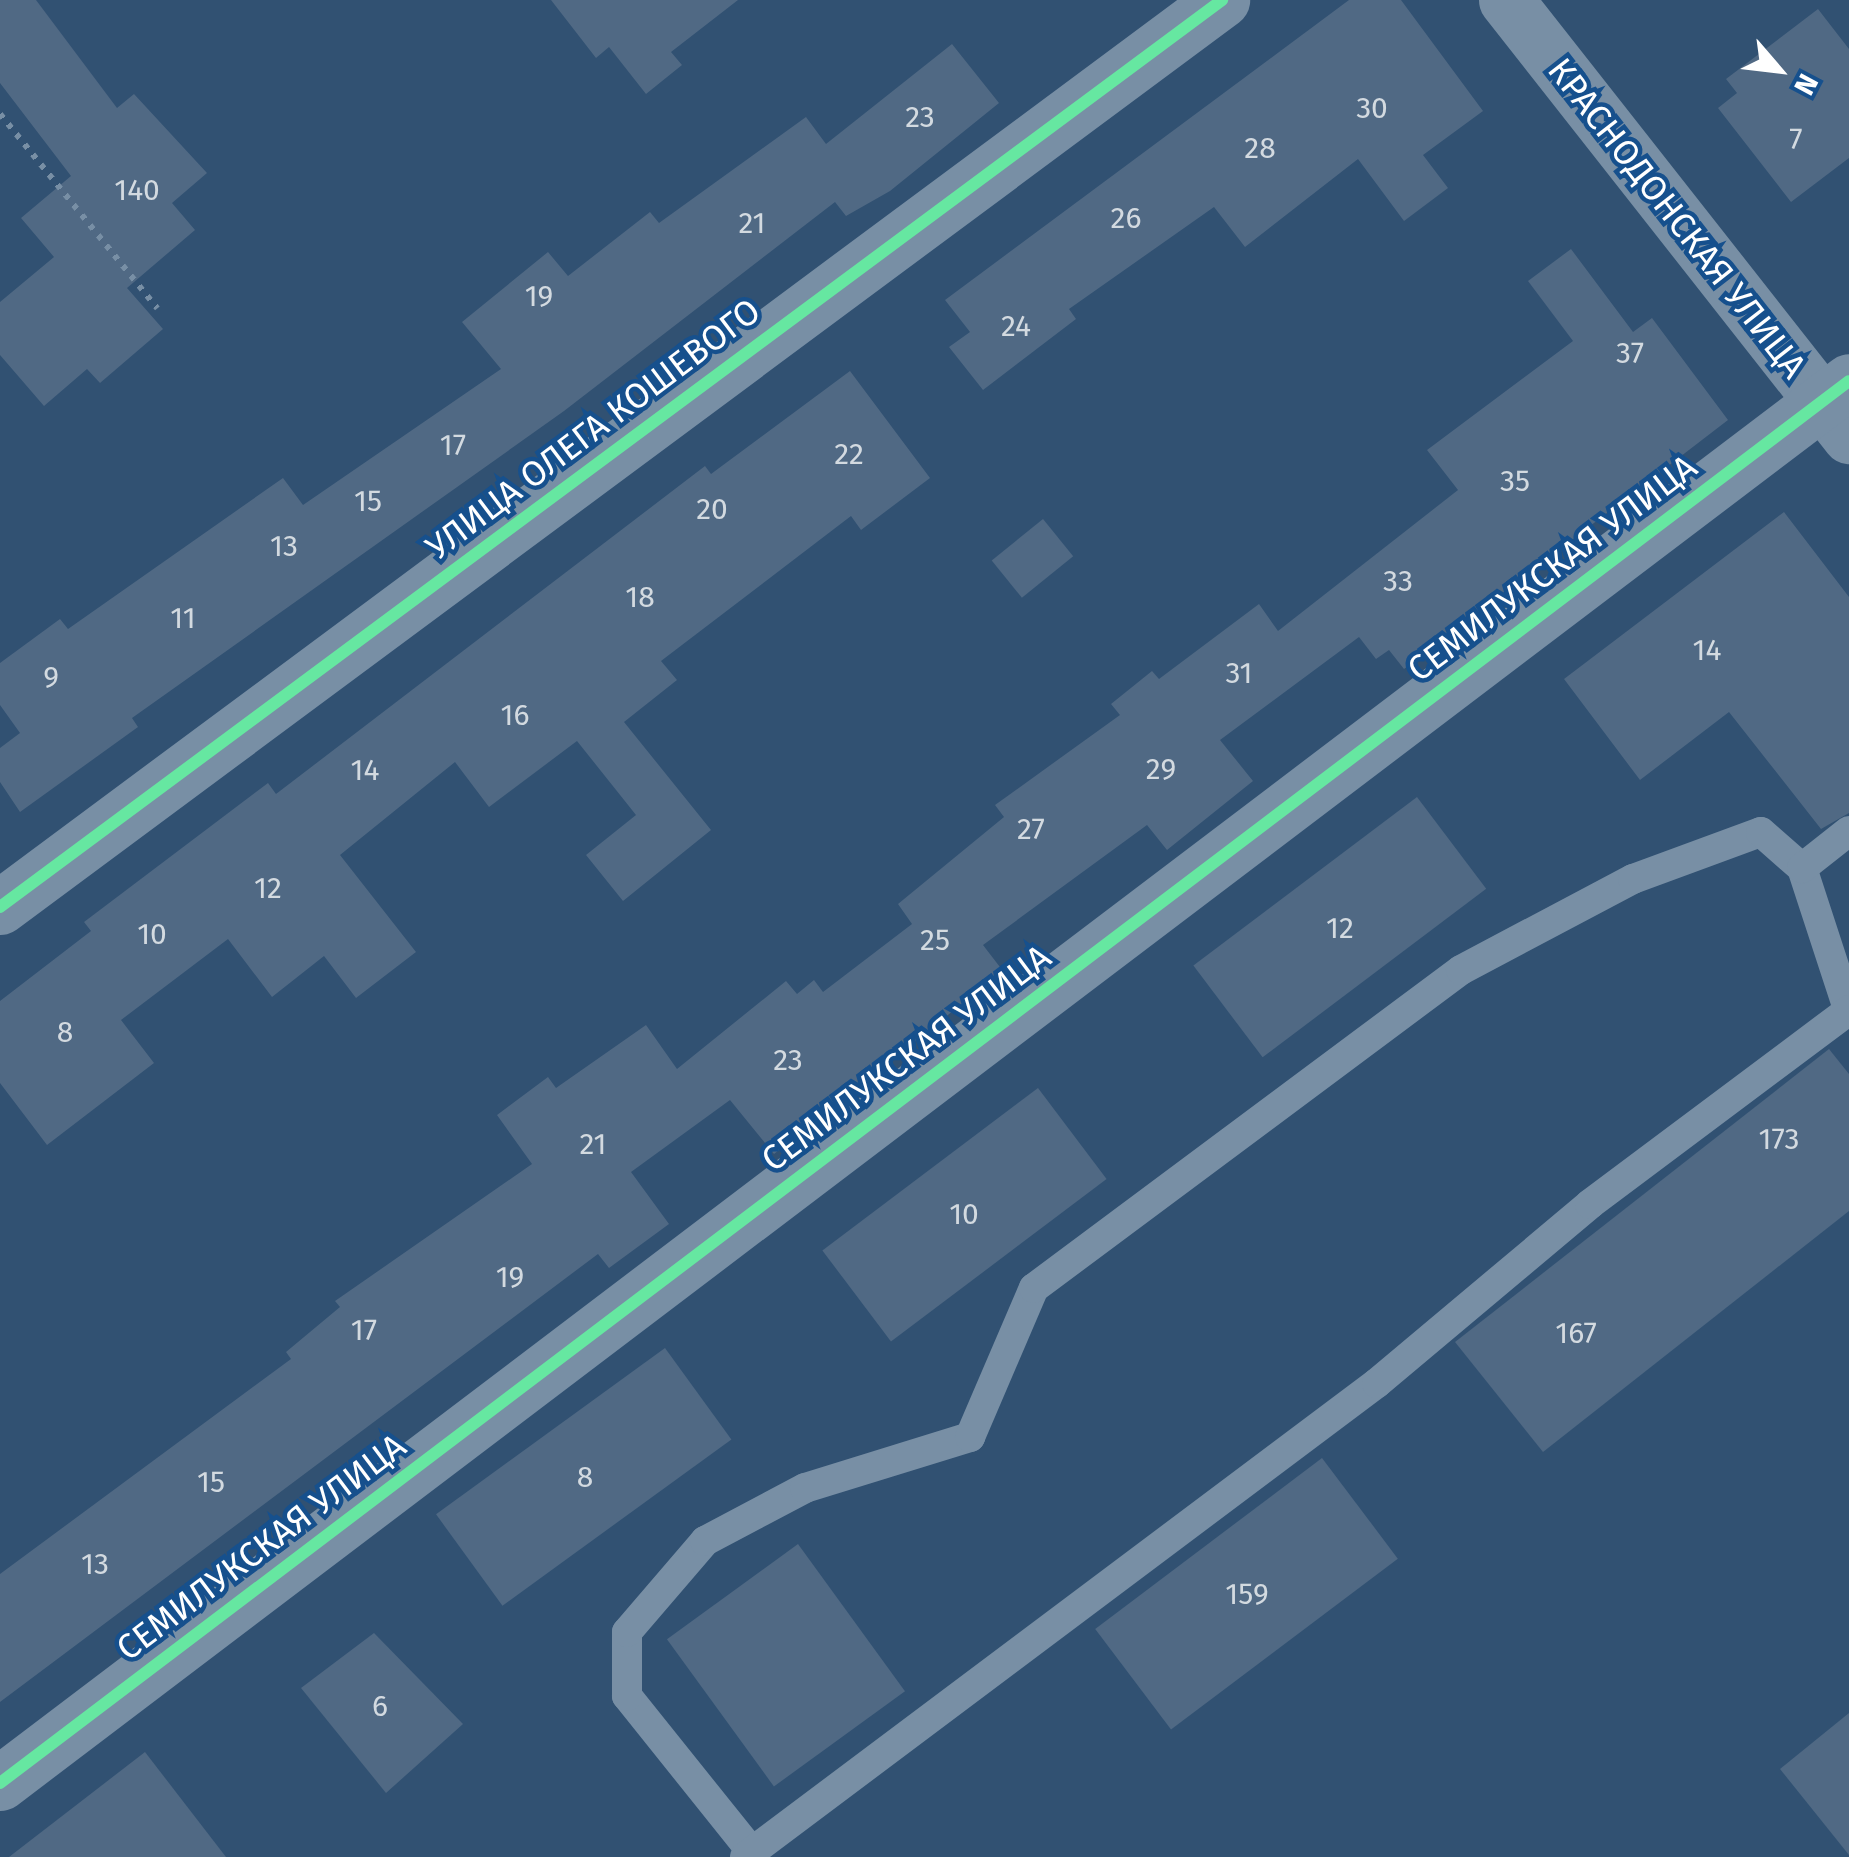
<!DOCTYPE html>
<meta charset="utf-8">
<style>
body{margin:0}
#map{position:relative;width:1849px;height:1857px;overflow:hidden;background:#315172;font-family:"Fira Sans",sans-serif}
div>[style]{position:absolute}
.building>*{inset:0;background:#506984;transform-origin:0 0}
.path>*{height:6px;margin-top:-3px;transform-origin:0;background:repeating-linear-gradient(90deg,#788fa5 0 5px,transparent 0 13px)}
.service>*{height:30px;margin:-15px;padding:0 15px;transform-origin:15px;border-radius:15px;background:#788fa5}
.minor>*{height:55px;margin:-27.5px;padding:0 27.5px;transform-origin:27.5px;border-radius:27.5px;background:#788fa5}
.cycleway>*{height:12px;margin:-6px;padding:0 6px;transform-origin:6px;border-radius:6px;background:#66e7a1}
span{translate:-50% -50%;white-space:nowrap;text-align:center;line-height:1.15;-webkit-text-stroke:9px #16508d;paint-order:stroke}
.number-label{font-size:30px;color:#d3dae0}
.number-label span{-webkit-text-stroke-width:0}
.street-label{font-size:35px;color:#fff}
.north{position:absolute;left:1729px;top:20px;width:100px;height:100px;-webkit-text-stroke:8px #16508d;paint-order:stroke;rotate:118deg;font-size:28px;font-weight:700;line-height:40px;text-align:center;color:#fff}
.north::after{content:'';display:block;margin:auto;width:35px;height:45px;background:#fff;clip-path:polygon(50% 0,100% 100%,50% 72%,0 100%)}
</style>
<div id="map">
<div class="building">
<div style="clip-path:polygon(0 0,36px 0,117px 108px,134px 94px,207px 173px,172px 203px,195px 230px,127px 288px,163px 329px,100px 383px,87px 369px,44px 406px,0 355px,0 302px,54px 257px,21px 218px,71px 176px,0 83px)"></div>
<div style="clip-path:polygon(551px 0,738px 0,671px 52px,682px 65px,646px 94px,609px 47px,596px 58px)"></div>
<div style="clip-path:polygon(1349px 0,1401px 0,1483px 111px,1423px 155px,1448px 188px,1404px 221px,1358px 159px,1245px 247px,1214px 207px,1069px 309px,1076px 319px,983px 390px,949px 347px,970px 332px,945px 300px)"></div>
<div style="clip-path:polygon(1818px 9px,1849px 49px,1849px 158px,1791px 202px,1718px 108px,1737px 93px,1726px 79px)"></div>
<div style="clip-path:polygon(952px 44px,999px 103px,890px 191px,846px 216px,835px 202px,564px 411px,132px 718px,138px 727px,20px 812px,0 782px,0 748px,20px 733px,0 705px,0 663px,60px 619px,68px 629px,283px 478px,303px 505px,501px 369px,462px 322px,548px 252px,568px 276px,650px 212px,659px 223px,806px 117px,826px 144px)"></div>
<div style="clip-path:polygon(1571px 249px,1633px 332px,1652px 318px,1728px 420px,1404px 669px,1389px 650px,1376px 659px,1359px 637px,1220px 740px,1253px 781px,1167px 850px,1147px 825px,983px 945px,1003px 971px,774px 1154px,730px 1100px,631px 1172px,669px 1224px,609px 1268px,598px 1254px,0 1702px,0 1574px,291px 1359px,286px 1352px,340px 1307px,335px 1301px,532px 1164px,497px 1115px,548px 1077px,556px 1088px,646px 1025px,677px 1069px,786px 981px,797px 994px,814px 980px,823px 992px,912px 924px,898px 904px,1004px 817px,995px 805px,1120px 715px,1111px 704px,1152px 671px,1159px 679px,1259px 604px,1278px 631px,1458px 490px,1427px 450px,1573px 341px,1528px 281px)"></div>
<div style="clip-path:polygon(850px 371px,930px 478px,861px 530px,851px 516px,661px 661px,677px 680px,624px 722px,711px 830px,623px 901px,586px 855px,636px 815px,577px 741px,489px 807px,455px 762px,340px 855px,416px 952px,356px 998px,324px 956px,272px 997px,228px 939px,121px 1020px,154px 1063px,47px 1145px,0 1083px,0 1001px,91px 931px,84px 922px,268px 783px,276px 794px,705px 466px,711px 474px)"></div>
<div style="clip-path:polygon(1784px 512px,1849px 597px,1849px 813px,1821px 829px,1729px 712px,1640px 780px,1564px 679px)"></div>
<div style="left:1043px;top:519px;width:48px;height:66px;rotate:51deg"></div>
<div style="left:1417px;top:797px;width:115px;height:280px;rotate:53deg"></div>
<div style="clip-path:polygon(1829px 1049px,1849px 1074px,1849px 1211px,1543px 1452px,1455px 1342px)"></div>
<div style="left:1038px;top:1088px;width:114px;height:270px;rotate:53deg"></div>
<div style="left:665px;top:1348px;width:113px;height:283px;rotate:54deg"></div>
<div style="left:1322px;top:1458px;width:126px;height:284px;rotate:53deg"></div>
<div style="left:798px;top:1544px;width:182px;height:162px;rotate:54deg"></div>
<div style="clip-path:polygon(374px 1633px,463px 1724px,386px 1793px,301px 1688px)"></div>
<div style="clip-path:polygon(1849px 1713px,1849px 1855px,1780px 1769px)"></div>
<div style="clip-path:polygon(145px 1752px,226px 1857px,9px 1857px)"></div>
</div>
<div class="path">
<div style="left:0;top:114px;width:250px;rotate:51deg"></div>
</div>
<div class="service">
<div style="left:1802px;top:868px;width:151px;rotate:71.9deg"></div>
<div style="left:752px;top:1852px;width:200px;rotate:-128.7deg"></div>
<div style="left:627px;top:1696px;width:64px;rotate:-90deg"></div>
<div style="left:627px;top:1632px;width:120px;rotate:-49.4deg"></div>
<div style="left:705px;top:1541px;width:113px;rotate:-27.9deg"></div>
<div style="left:805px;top:1488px;width:173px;rotate:-17.2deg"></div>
<div style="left:970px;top:1437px;width:162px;rotate:-66.8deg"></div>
<div style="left:1034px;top:1288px;width:532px;rotate:-36.68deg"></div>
<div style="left:1461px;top:970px;width:195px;rotate:-27.9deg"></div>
<div style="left:1633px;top:879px;width:136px;rotate:-20.2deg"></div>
<div style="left:1761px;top:832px;width:55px;rotate:41.3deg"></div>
<div style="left:1802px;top:868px;width:60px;rotate:-38.2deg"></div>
<div style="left:745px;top:1857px;width:790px;rotate:-36.87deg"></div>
<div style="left:1377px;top:1383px;width:278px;rotate:-40deg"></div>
<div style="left:1590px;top:1204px;width:324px;rotate:-36.8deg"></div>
</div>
<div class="minor">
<div style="left:1506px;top:0;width:555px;rotate:51.81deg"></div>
<div style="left:0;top:907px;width:1522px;rotate:-36.58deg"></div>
<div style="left:0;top:1783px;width:2320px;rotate:-37.17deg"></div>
</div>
<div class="cycleway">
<div style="left:0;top:907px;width:1522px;rotate:-36.58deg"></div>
<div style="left:0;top:1783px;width:2320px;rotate:-37.17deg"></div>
</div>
<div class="number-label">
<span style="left:1372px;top:108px">30</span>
<span style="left:920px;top:117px">23</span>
<span style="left:1796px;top:139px">7</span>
<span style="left:1260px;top:148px">28</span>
<span style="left:137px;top:190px">140</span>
<span style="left:1126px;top:218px">26</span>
<span style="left:752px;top:223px">21</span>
<span style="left:539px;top:296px">19</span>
<span style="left:1016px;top:326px">24</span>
<span style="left:1630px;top:353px">37</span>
<span style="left:453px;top:445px">17</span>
<span style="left:849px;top:454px">22</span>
<span style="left:1515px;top:481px">35</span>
<span style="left:368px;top:501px">15</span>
<span style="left:712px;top:509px">20</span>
<span style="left:284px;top:546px">13</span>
<span style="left:1398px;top:581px">33</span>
<span style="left:640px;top:597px">18</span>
<span style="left:183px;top:618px">11</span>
<span style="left:1707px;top:650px">14</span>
<span style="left:1239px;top:673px">31</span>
<span style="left:51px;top:677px">9</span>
<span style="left:515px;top:715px">16</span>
<span style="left:1161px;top:769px">29</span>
<span style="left:365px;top:770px">14</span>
<span style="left:1031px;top:829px">27</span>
<span style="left:268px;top:888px">12</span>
<span style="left:1340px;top:928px">12</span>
<span style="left:152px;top:934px">10</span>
<span style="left:935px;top:940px">25</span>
<span style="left:65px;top:1032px">8</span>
<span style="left:788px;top:1060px">23</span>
<span style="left:1779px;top:1139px">173</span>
<span style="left:593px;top:1144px">21</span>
<span style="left:964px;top:1214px">10</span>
<span style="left:510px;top:1277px">19</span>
<span style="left:364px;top:1330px">17</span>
<span style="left:1576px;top:1333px">167</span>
<span style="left:585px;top:1477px">8</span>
<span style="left:211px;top:1482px">15</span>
<span style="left:95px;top:1564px">13</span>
<span style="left:1247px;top:1594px">159</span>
<span style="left:380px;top:1706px">6</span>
</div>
<div class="street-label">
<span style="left:1677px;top:218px;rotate:52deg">КРАСНОДОНСКАЯ УЛИЦА</span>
<span style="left:593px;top:429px;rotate:-37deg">УЛИЦА ОЛЕГА КОШЕВОГО</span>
<span style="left:1552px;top:568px;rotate:-37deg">СЕМИЛУКСКАЯ УЛИЦА</span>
<span style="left:906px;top:1058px;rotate:-37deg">СЕМИЛУКСКАЯ УЛИЦА</span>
<span style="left:261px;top:1547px;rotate:-37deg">СЕМИЛУКСКАЯ УЛИЦА</span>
</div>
<div class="north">N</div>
</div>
